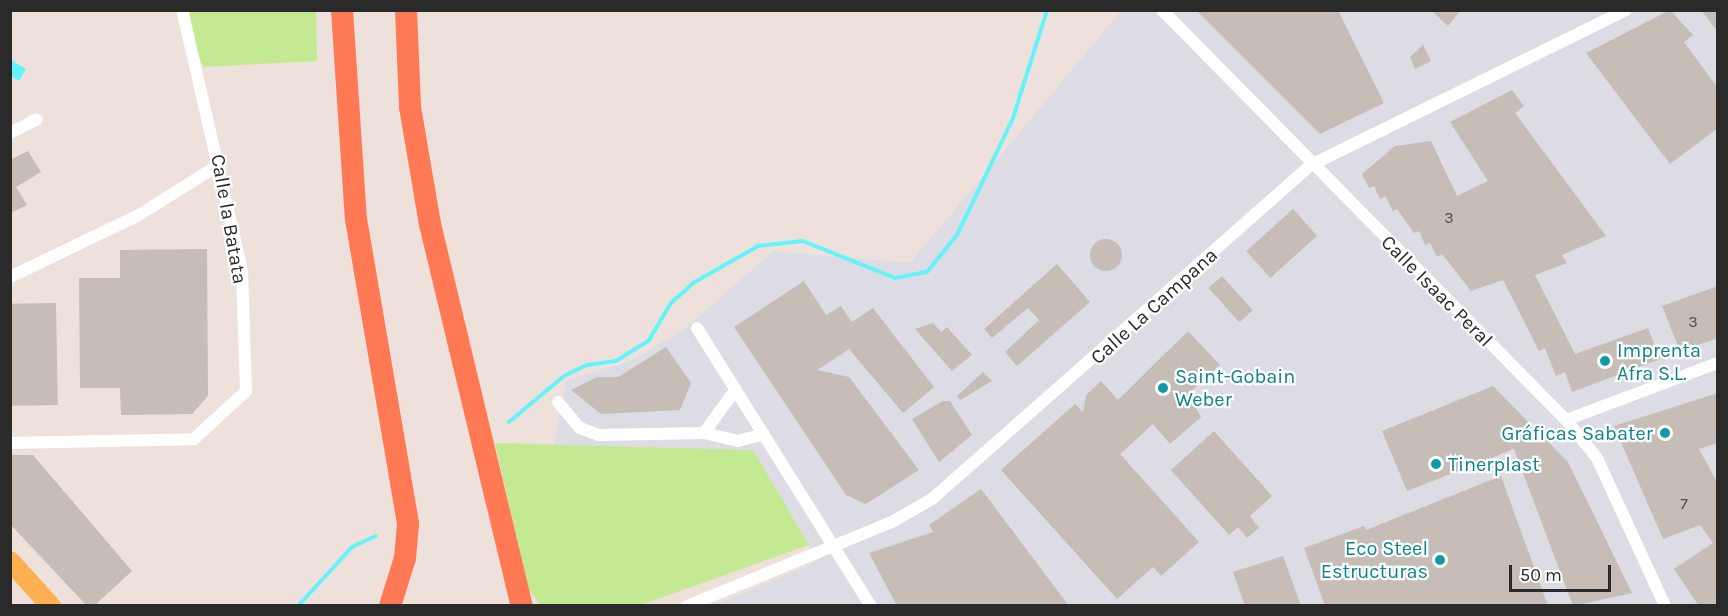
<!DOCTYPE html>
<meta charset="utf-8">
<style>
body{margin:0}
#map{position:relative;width:1728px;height:616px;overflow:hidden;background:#eee1db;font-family:Karla,sans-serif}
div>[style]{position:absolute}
.industrial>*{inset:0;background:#dddce5}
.green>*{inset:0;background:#c3ea92}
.water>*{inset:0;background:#63f3fa}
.stream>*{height:4px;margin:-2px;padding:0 2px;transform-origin:2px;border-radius:2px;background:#63f3fa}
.building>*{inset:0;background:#c5bdb6;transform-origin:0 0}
.round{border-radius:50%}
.minor>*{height:12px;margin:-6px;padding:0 6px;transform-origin:6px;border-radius:6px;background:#fff}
.primary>*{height:20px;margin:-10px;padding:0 10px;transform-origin:10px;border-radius:10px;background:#feaf50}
.motorway>*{height:22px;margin:-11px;padding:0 11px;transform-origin:11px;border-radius:11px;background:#ff7954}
.dots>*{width:16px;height:16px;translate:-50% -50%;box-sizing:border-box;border:3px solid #fff;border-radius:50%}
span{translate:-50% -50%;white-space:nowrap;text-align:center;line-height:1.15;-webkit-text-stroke:4.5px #fff;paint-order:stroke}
.number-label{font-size:16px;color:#514f4d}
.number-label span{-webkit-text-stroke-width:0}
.street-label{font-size:20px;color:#2a2a2a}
.culture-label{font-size:20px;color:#0d838f}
.left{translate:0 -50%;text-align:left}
.right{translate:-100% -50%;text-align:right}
.frame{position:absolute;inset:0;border:12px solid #2a2a2a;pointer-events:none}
.scale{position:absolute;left:1509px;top:565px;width:102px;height:27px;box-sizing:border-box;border:3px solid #2a2a2a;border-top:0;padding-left:8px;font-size:18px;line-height:21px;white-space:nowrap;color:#2a2a2a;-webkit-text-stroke:4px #fff;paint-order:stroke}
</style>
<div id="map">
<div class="industrial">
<div style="clip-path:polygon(1121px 11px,1717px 11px,1717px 605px,715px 605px,818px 561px,753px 450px,554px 446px,566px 380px,630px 361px,683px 330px,773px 251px,910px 263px)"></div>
</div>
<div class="green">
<div style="clip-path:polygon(182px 11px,316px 11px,317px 61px,203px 67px)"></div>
<div style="clip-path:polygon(495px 443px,753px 450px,809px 545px,641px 605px,540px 605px,528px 588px)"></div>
</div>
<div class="water">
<div style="clip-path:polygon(11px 60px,26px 69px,19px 81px,11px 76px)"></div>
</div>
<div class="stream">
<div style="left:509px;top:422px;width:72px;rotate:-39.9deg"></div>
<div style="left:564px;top:376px;width:25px;rotate:-26deg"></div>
<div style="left:587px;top:365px;width:29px;rotate:-8deg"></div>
<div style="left:616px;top:361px;width:39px;rotate:-32deg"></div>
<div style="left:649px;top:340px;width:43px;rotate:-59.3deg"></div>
<div style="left:671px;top:303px;width:30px;rotate:-42deg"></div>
<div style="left:693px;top:283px;width:75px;rotate:-29.6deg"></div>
<div style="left:758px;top:246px;width:45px;rotate:-6.3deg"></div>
<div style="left:803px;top:241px;width:99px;rotate:21.9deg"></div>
<div style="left:895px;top:278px;width:33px;rotate:-11deg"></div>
<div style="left:927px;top:272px;width:48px;rotate:-51deg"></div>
<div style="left:957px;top:235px;width:130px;rotate:-64.4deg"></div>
<div style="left:1013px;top:118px;width:113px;rotate:-72.5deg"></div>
<div style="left:298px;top:606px;width:80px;rotate:-47.5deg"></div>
<div style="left:352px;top:547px;width:26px;rotate:-25deg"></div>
</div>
<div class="building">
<div style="clip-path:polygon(1196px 10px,1338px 10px,1384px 103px,1320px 134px)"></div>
<div style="clip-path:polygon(1431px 10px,1461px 10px,1448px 26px)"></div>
<div style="clip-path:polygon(1670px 10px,1693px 35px,1684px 42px,1718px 88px,1718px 128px,1670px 164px,1586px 53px)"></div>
<div style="clip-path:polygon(1701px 10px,1718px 10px,1718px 32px)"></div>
<div style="clip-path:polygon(1423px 45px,1431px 61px,1415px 69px,1410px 57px)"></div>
<div style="clip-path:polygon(1512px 90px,1524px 106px,1515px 113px,1606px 236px,1562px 255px,1567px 263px,1535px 275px,1575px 354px,1648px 328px,1660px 359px,1572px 392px,1565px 372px,1556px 376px,1545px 348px,1539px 351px,1503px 280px,1471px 291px,1442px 254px,1437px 257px,1430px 243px,1425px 245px,1419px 231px,1414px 233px,1397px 209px,1393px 211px,1385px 196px,1380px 199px,1374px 186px,1369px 188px,1362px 174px,1395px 146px,1431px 141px,1457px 196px,1488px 181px,1450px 122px)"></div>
<div style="clip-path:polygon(28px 151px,41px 172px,16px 187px,27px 205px,10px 213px,10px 160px)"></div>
<div style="left:1293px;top:209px;width:36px;height:63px;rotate:48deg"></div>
<div class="round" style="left:1090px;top:239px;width:32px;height:32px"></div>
<div style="clip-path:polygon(207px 249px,208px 396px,192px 414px,121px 415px,120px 388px,80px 388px,79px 278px,120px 278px,120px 250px)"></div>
<div style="clip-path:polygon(1057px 264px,1090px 302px,1017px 366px,1005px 352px,1039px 320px,1028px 308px,992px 338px,984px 329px)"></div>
<div style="left:1222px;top:276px;width:46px;height:18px;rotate:48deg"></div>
<div style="clip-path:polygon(804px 281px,826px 315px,841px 306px,852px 322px,873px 308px,934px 387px,903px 413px,849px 349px,817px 370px,849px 377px,919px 470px,866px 504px,846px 495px,734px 327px)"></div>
<div style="clip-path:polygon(1718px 286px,1718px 338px,1680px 351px,1662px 306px)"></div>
<div style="left:56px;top:303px;width:102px;height:46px;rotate:89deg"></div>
<div style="clip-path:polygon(933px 323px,941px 332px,947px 327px,972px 355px,952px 371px,915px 329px)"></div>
<div style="clip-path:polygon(1188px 331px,1220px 365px,1188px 394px,1201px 417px,1170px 444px,1153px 424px,1120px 454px,1199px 542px,1161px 576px,1153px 567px,1117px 599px,1001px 470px,1075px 404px,1083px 412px,1086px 395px,1101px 381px,1118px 400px)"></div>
<div style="clip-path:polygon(666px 347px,691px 383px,680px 410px,601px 414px,571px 390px,597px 377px,618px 377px)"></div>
<div style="clip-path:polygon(983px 372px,992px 381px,960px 400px,957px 396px)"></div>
<div style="clip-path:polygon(1493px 386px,1568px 462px,1632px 593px,1573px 606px,1514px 449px,1407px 491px,1382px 431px)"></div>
<div style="clip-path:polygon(1718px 393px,1718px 443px,1699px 449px,1718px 484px,1718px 606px,1699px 606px,1674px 569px,1713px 543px,1700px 525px,1663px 539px,1614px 426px)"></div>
<div style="clip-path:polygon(943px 401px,950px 401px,972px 435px,939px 462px,912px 419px)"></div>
<div style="clip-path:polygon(1214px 431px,1272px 496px,1250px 516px,1259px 528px,1247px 538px,1238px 527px,1229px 535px,1171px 470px)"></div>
<div style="clip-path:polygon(10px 455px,33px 455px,132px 571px,94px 606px,87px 606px,10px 524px)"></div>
<div style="clip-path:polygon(1501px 476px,1548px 606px,1325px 606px,1304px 548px,1364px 526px,1366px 530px)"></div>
<div style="clip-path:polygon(981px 489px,1069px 606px,897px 606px,869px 553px,933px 532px,929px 525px)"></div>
<div style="clip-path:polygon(1283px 556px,1301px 606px,1245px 606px,1233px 572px)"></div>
</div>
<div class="minor">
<div style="left:1162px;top:10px;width:576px;rotate:45.42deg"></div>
<div style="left:1566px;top:420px;width:49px;rotate:50.8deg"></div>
<div style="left:1597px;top:458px;width:163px;rotate:65.3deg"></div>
<div style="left:10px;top:133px;width:30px;rotate:-27deg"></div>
<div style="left:10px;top:277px;width:143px;rotate:-25.7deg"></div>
<div style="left:139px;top:215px;width:96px;rotate:-32.2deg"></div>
<div style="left:697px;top:328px;width:328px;rotate:58deg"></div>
<div style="left:558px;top:402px;width:34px;rotate:50deg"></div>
<div style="left:580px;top:428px;width:20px;rotate:20deg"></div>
<div style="left:599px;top:435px;width:105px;rotate:-1.1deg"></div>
<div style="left:704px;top:433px;width:35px;rotate:13deg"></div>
<div style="left:738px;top:441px;width:27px;rotate:-15deg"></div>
<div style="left:1566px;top:420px;width:162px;rotate:-20.6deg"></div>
<div style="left:704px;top:433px;width:54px;rotate:-54deg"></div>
<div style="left:10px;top:443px;width:184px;rotate:-1.2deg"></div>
<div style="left:194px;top:439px;width:71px;rotate:-42.7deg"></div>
<div style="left:246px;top:391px;width:120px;rotate:-91.9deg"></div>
<div style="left:242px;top:271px;width:268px;rotate:-102.9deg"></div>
<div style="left:687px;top:606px;width:222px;rotate:-22.3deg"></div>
<div style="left:892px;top:522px;width:46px;rotate:-29.9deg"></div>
<div style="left:932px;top:499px;width:505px;rotate:-41.39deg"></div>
<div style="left:1311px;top:165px;width:351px;rotate:-26.2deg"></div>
</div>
<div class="primary">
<div style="left:10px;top:561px;width:61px;rotate:47.7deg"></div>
</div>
<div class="motorway">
<div style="left:342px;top:10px;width:209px;rotate:86.2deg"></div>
<div style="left:356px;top:219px;width:309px;rotate:80.3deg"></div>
<div style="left:408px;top:524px;width:34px;rotate:95deg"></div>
<div style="left:405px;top:558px;width:50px;rotate:107.4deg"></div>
<div style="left:406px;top:10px;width:97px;rotate:87.6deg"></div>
<div style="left:410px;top:107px;width:119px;rotate:80.3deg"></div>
<div style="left:430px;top:224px;width:393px;rotate:76.5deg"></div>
</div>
<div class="dots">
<div style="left:1605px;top:361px;background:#0f9aa8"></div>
<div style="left:1163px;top:388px;background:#0f9aa8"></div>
<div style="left:1665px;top:433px;background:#0f9aa8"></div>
<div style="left:1436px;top:464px;background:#0f9aa8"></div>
<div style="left:1440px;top:560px;background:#0f9aa8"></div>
</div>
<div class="number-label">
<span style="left:1449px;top:218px">3</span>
<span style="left:1693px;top:322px">3</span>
<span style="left:1684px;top:504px">7</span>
</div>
<div class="street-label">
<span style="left:229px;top:219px;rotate:80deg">Calle la Batata</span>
<span style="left:1437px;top:291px;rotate:45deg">Calle Isaac Peral</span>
<span style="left:1154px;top:306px;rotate:-42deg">Calle La Campana</span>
</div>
<div class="culture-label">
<span class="left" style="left:1617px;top:362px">Imprenta<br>Afra S.L.</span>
<span class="left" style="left:1175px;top:388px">Saint-Gobain<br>Weber</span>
<span class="right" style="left:1653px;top:433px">Gráficas Sabater</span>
<span class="left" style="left:1448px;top:464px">Tinerplast</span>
<span class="right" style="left:1428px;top:560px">Eco Steel<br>Estructuras</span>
</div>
<div class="frame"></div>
<div class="scale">50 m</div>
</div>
